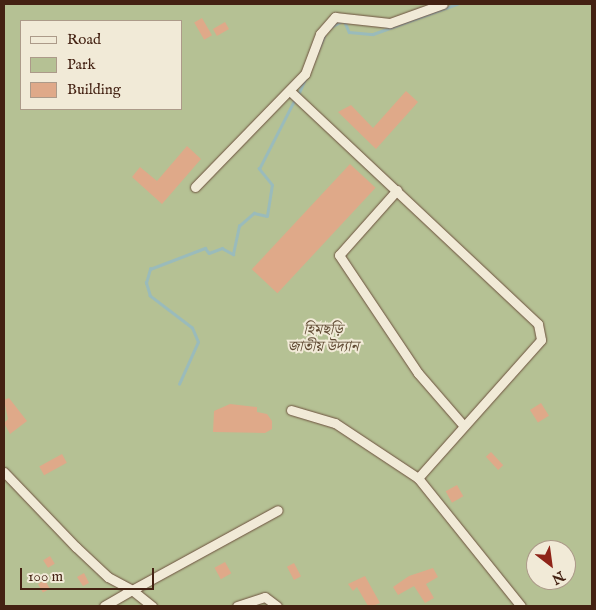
<!DOCTYPE html>
<meta charset="utf-8">
<style>
body{margin:0}
#map{position:relative;width:596px;height:610px;overflow:hidden;background:#e9dec1;font-family:"IM FELL English","Noto Serif Bengali",serif}
div>[style]{position:absolute}
.green>*{inset:0;background:#b5c194}
.stream>*{height:2.5px;margin:-1.25px;padding:0 1.25px;transform-origin:1.25px;border-radius:1.25px;background:#9abbbb}
.building>*{inset:0;background:#dfa989;transform-origin:0 0}
.roads{filter:drop-shadow(0 0 1px #6d513e) drop-shadow(0 0 1px #6d513e)}
.minor>*{height:9px;margin:-4.5px;padding:0 4.5px;transform-origin:4.5px;border-radius:4.5px;background:#f1ead7}
span{translate:-50% -50%;white-space:nowrap;text-align:center;line-height:1.15;-webkit-text-stroke:4px #f1ead7;paint-order:stroke}
.park-label{font-size:15px;color:#604a33;font-style:italic}
.frame{position:absolute;inset:0;border:5px solid #442213;pointer-events:none}
.legend{position:absolute;left:20px;top:20px;width:162px;height:90px;box-sizing:border-box;background:#f1ead7;border:1px solid #ac9a89;margin:0;padding:6px 9px;list-style:none;font-size:15px;color:#442213}
.legend li{display:flex;align-items:center;gap:10px;height:25px}
.legend b{width:25px;border:1px solid #ac9a89}
.north{position:absolute;left:526px;top:540px;width:50px;height:50px;box-sizing:border-box;background:#f1ead7;border:1px solid #ac9a89;border-radius:50%;rotate:150deg;font-size:14px;font-weight:700;line-height:20px;text-align:center;color:#442213}
.north::after{content:'';display:block;margin:auto;width:18px;height:22px;background:#8f2418;clip-path:polygon(50% 0,100% 100%,50% 72%,0 100%)}
.scale{position:absolute;left:20px;top:568px;width:134px;height:22px;box-sizing:border-box;border:2px solid #442213;border-top:0;padding-left:6px;font-size:15px;line-height:18px;white-space:nowrap;color:#442213;-webkit-text-stroke:4px #f1ead7;paint-order:stroke}
</style>
<div id="map">
<div class="green">
<div style="clip-path:polygon(evenodd,4px 4px,592px 4px,592px 606px,4px 606px,4px 4px,21px 21px,181px 21px,181px 109px,21px 109px,21px 21px,4px 4px,536px 550px,566px 550px,566px 580px,536px 580px,536px 550px)"></div>
</div>
<div class="stream">
<div style="left:329px;top:28px;width:17px;rotate:-28deg"></div>
<div style="left:344px;top:20px;width:13px;rotate:67deg"></div>
<div style="left:349px;top:32px;width:24px;rotate:5deg"></div>
<div style="left:373px;top:34px;width:89px;rotate:-19.7deg"></div>
<div style="left:298px;top:95px;width:64px;rotate:-66.2deg"></div>
<div style="left:179px;top:384px;width:46px;rotate:-65.7deg"></div>
<div style="left:198px;top:342px;width:15px;rotate:-113deg"></div>
<div style="left:192px;top:328px;width:53px;rotate:-142.7deg"></div>
<div style="left:150px;top:296px;width:14px;rotate:-107deg"></div>
<div style="left:146px;top:283px;width:15px;rotate:-74deg"></div>
<div style="left:150px;top:269px;width:59px;rotate:-20.9deg"></div>
<div style="left:205px;top:248px;width:6px;rotate:51deg"></div>
<div style="left:209px;top:253px;width:14px;rotate:-21deg"></div>
<div style="left:222px;top:248px;width:13px;rotate:29deg"></div>
<div style="left:233px;top:254px;width:29px;rotate:-78deg"></div>
<div style="left:239px;top:226px;width:20px;rotate:-41deg"></div>
<div style="left:254px;top:213px;width:13px;rotate:13deg"></div>
<div style="left:267px;top:216px;width:31px;rotate:-81deg"></div>
<div style="left:272px;top:185px;width:21px;rotate:-129deg"></div>
<div style="left:259px;top:169px;width:79px;rotate:-62.8deg"></div>
</div>
<div class="building">
<div style="left:202px;top:18px;width:20px;height:9px;rotate:60deg"></div>
<div style="left:225px;top:22px;width:8px;height:14px;rotate:60deg"></div>
<div style="clip-path:polygon(406px 91px,418px 102px,376px 149px,338px 112px,351px 105px,373px 128px)"></div>
<div style="clip-path:polygon(187px 146px,201px 159px,162px 204px,132px 177px,140px 167px,157px 181px)"></div>
<div style="left:350px;top:164px;width:35px;height:144px;rotate:43deg"></div>
<div style="clip-path:polygon(9px 398px,27px 421px,10px 434px,4px 423px,8px 419px,4px 400px)"></div>
<div style="left:541px;top:403px;width:15px;height:13px;rotate:58deg"></div>
<div style="clip-path:polygon(230px 404px,257px 407px,257px 412px,267px 414px,272px 421px,272px 429px,265px 433px,213px 432px,214px 411px)"></div>
<div style="left:491px;top:452px;width:18px;height:7px;rotate:47deg"></div>
<div style="left:62px;top:454px;width:10px;height:26px;rotate:61deg"></div>
<div style="left:457px;top:485px;width:13px;height:13px;rotate:61deg"></div>
<div style="left:50px;top:556px;width:9px;height:8px;rotate:58deg"></div>
<div style="left:225px;top:562px;width:13px;height:12px;rotate:61deg"></div>
<div style="left:294px;top:563px;width:15px;height:8px;rotate:62deg"></div>
<div style="clip-path:polygon(433px 568px,438px 577px,426px 584px,434px 598px,425px 603px,414px 586px,398px 595px,393px 587px,409px 576px)"></div>
<div style="clip-path:polygon(84px 573px,89px 583px,83px 586px,77px 577px)"></div>
<div style="clip-path:polygon(365px 576px,380px 603px,373px 606px,368px 606px,357px 587px,353px 591px,348px 584px)"></div>
<div style="left:45px;top:580px;width:10px;height:8px;rotate:61deg"></div>
</div>
<div class="roads">
<div class="minor">
<div style="left:291px;top:92px;width:339px;rotate:43.2deg"></div>
<div style="left:538px;top:324px;width:16px;rotate:79deg"></div>
<div style="left:541px;top:340px;width:185px;rotate:131.7deg"></div>
<div style="left:418px;top:478px;width:164px;rotate:51.2deg"></div>
<div style="left:195px;top:187px;width:158px;rotate:-45.8deg"></div>
<div style="left:305px;top:74px;width:43px;rotate:-69.4deg"></div>
<div style="left:320px;top:34px;width:23px;rotate:-49deg"></div>
<div style="left:335px;top:17px;width:55px;rotate:6.2deg"></div>
<div style="left:390px;top:23px;width:56px;rotate:-19.7deg"></div>
<div style="left:397px;top:190px;width:87px;rotate:131.7deg"></div>
<div style="left:339px;top:255px;width:142px;rotate:56.2deg"></div>
<div style="left:418px;top:373px;width:69px;rotate:49.1deg"></div>
<div style="left:291px;top:410px;width:46px;rotate:16.5deg"></div>
<div style="left:335px;top:423px;width:100px;rotate:33.5deg"></div>
<div style="left:4px;top:472px;width:104px;rotate:46.2deg"></div>
<div style="left:76px;top:547px;width:44px;rotate:43.2deg"></div>
<div style="left:108px;top:577px;width:27px;rotate:28deg"></div>
<div style="left:132px;top:590px;width:166px;rotate:-28.7deg"></div>
<div style="left:104px;top:606px;width:32px;rotate:-30deg"></div>
<div style="left:132px;top:590px;width:26px;rotate:39deg"></div>
<div style="left:237px;top:606px;width:29px;rotate:-18deg"></div>
<div style="left:265px;top:597px;width:15px;rotate:37deg"></div>
</div>
</div>
<div class="park-label">
<span style="left:323px;top:338px">হিমছড়ি<br>জাতীয় উদ্যান</span>
</div>
<div class="frame"></div>
<ul class="legend">
<li><b style="height:6px;background:#f1ead7"></b>Road</li>
<li><b style="height:14px;background:#b5c194"></b>Park</li>
<li><b style="height:14px;background:#dfa989"></b>Building</li>
</ul>
<div class="north">N</div>
<div class="scale">100 m</div>
</div>
